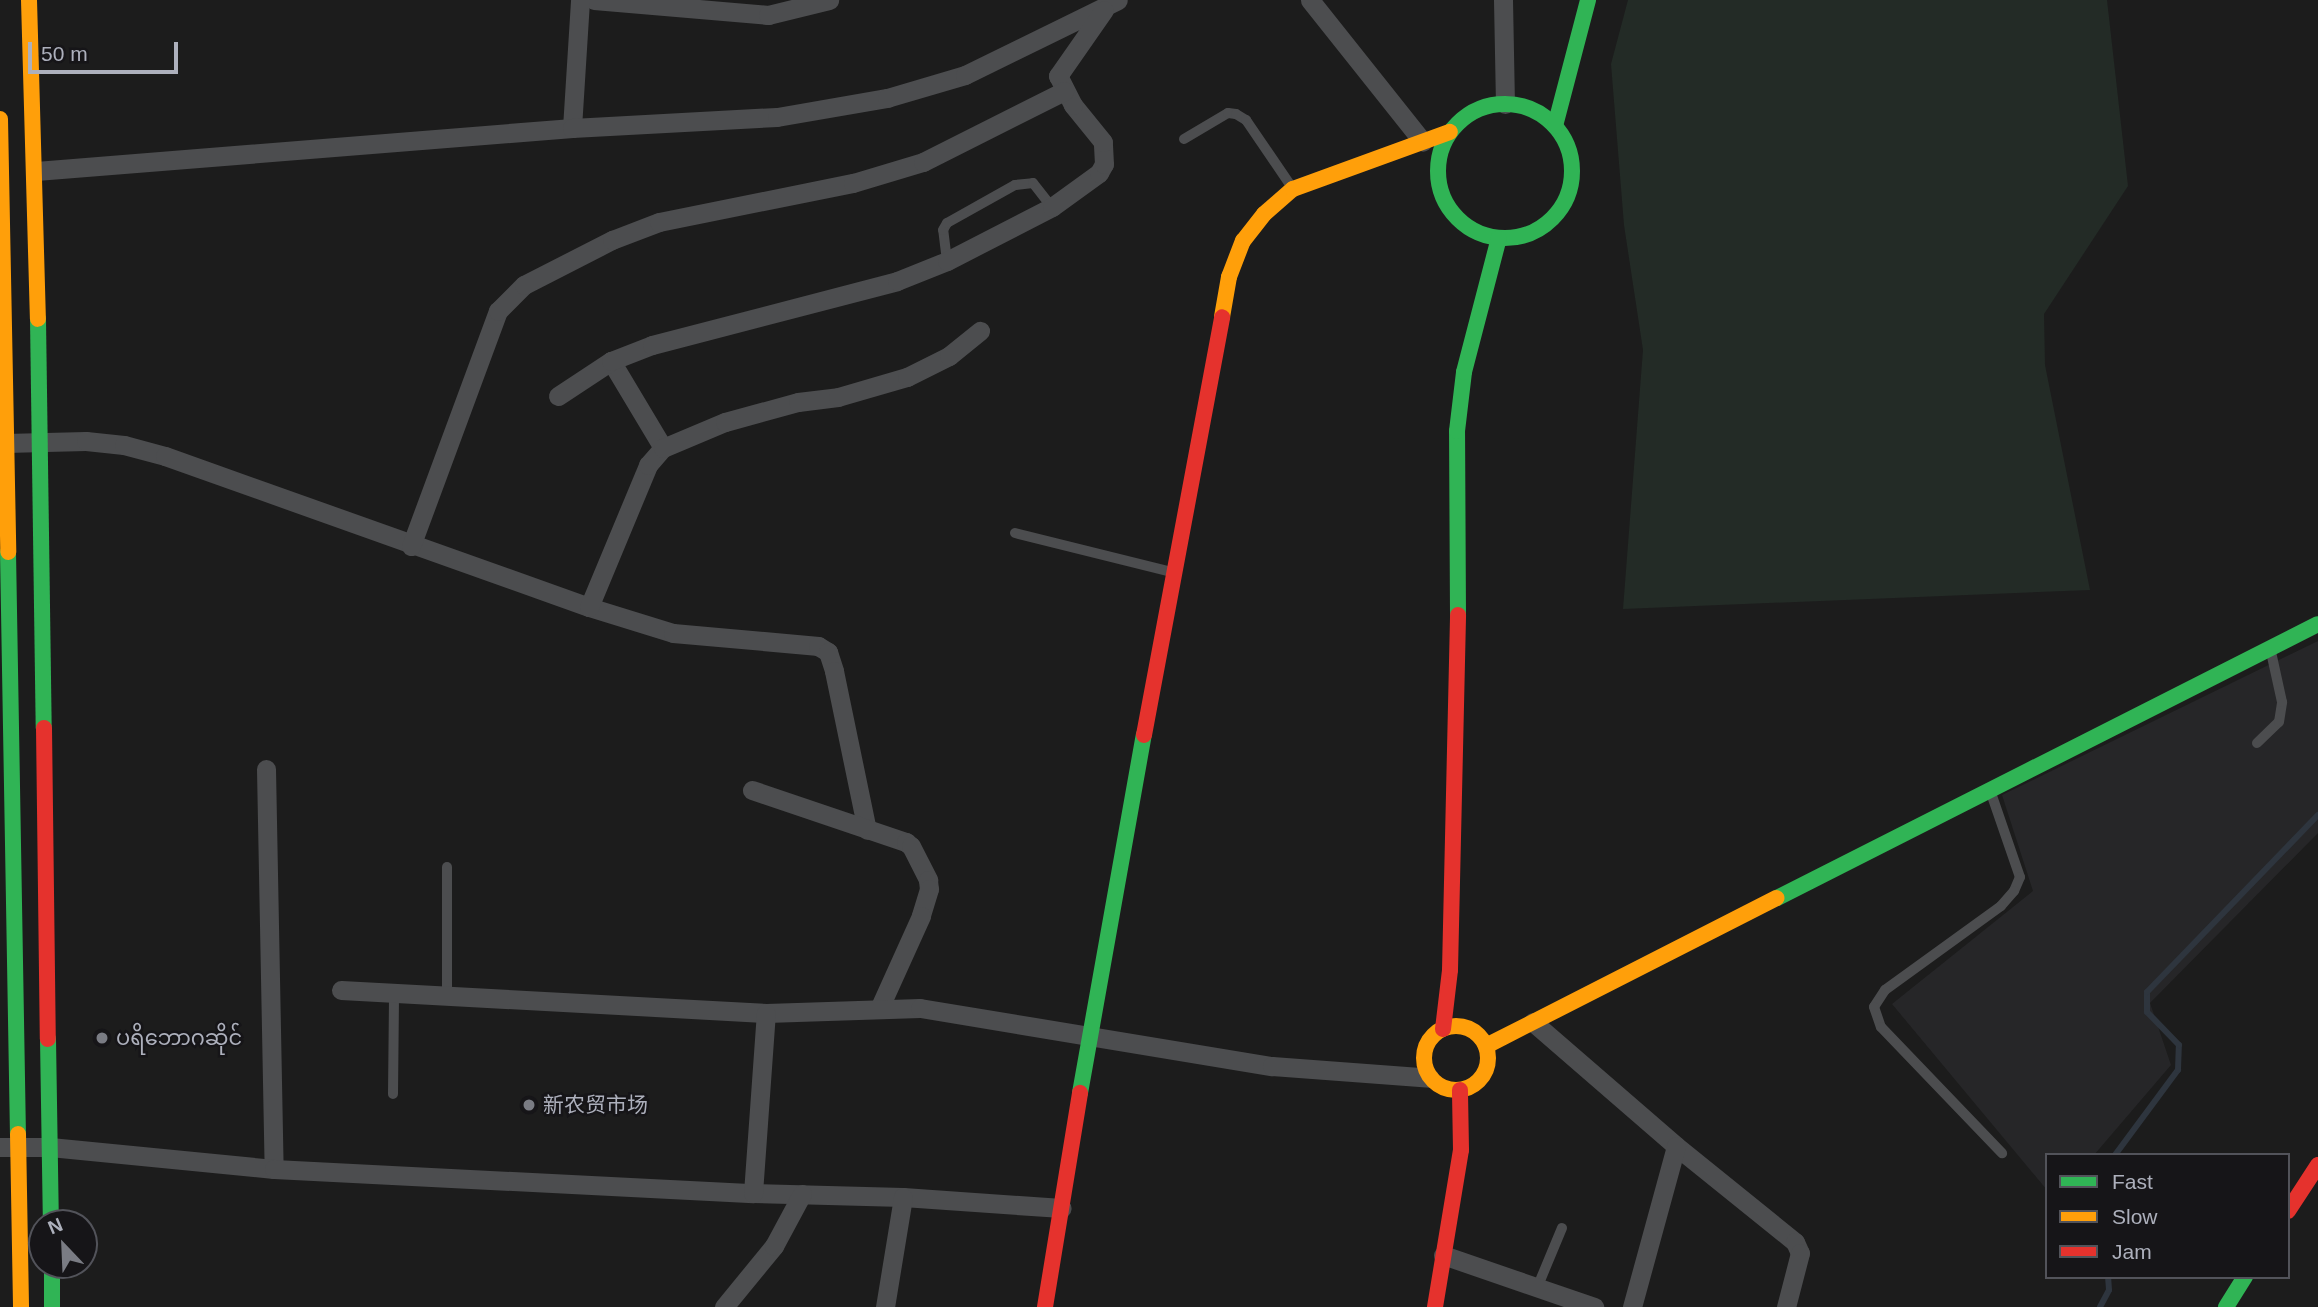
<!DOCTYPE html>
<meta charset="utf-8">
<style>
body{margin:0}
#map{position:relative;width:2318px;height:1307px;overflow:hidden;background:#1c1c1c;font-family:Helvetica,"Noto Sans SC","Noto Sans Myanmar",sans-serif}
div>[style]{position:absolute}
.built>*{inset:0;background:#262628}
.green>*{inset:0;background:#232b26}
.stream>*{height:6px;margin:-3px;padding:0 3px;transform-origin:3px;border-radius:3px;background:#2e353e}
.lane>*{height:10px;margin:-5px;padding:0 5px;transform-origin:5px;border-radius:5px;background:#4c4d4f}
.street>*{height:19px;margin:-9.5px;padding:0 9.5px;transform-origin:9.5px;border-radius:9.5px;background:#4c4d4f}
.fast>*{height:16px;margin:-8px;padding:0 8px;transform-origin:8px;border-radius:8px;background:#30b455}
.fast>.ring{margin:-8px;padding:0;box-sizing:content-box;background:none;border:16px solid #30b455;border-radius:50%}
.slow>*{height:16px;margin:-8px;padding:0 8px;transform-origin:8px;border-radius:8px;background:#ff9f0a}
.slow>.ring{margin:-8px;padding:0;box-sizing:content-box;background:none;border:16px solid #ff9f0a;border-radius:50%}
.jam>*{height:16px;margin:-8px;padding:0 8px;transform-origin:8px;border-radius:8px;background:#e5322d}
.dots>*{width:19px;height:19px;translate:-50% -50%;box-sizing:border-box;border:4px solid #161518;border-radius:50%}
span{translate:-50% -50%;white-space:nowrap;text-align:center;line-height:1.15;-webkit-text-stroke:5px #161518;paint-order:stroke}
.poi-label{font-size:21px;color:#adb0bc}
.left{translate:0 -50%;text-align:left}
.legend{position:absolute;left:2045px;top:1153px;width:245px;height:126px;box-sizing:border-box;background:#161518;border:2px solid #52535a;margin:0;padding:9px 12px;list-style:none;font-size:21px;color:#adb0bc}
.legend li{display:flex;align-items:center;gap:14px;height:35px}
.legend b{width:35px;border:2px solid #52535a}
.north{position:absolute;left:28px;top:1209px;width:70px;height:70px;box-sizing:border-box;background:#161518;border:2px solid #52535a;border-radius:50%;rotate:337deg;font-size:19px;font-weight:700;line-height:28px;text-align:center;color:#adb0bc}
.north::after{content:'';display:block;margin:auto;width:24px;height:32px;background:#7a7c84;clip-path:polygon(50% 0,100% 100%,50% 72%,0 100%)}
.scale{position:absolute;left:28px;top:42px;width:150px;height:32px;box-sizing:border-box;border:4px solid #adb0bc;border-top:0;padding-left:9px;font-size:21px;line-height:24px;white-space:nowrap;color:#adb0bc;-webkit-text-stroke:5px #161518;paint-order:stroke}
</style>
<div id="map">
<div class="built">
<div style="clip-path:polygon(2318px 641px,2318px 833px,2150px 1003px,2171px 1065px,2094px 1155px,2047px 1155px,2047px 1190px,1892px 1004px,2033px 891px,2002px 795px)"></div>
</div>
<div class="green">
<div style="clip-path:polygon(1628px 0,2107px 0,2128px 186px,2044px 314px,2045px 365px,2090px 590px,1623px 609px,1643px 350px,1624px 225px,1611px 64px)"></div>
</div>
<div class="stream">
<div style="left:2115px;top:1155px;width:106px;rotate:-53.5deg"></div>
<div style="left:2178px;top:1070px;width:25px;rotate:-88deg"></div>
<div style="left:2179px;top:1045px;width:46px;rotate:-134.1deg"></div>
<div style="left:2147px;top:1012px;width:20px;rotate:-90deg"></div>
<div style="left:2147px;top:992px;width:246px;rotate:-46deg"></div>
<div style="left:2100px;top:1307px;width:19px;rotate:-62deg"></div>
<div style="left:2109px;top:1290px;width:13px;rotate:-94deg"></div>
</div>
<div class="lane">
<div style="left:1184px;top:139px;width:51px;rotate:-30.6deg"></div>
<div style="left:1228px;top:113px;width:8px;rotate:7deg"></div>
<div style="left:1236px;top:114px;width:12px;rotate:31deg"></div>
<div style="left:1246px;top:120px;width:80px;rotate:55.7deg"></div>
<div style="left:947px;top:261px;width:31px;rotate:-97deg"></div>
<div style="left:943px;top:230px;width:8px;rotate:-60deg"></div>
<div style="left:947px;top:223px;width:78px;rotate:-29.2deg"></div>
<div style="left:1015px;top:185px;width:18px;rotate:-6deg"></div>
<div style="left:1033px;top:183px;width:31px;rotate:52deg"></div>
<div style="left:1015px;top:533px;width:161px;rotate:14deg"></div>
<div style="left:2257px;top:743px;width:30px;rotate:-44deg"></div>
<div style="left:2279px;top:722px;width:20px;rotate:-81deg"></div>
<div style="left:2282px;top:702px;width:51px;rotate:-102.4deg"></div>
<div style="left:1991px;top:793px;width:89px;rotate:71deg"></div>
<div style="left:2020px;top:877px;width:15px;rotate:113deg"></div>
<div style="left:2014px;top:891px;width:20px;rotate:131deg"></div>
<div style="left:2001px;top:906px;width:143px;rotate:144.1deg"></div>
<div style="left:1885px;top:990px;width:20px;rotate:123deg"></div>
<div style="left:1874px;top:1007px;width:21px;rotate:71deg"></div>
<div style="left:1881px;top:1027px;width:175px;rotate:46.2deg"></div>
<div style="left:447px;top:867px;width:129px;rotate:90deg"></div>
<div style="left:393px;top:1094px;width:101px;rotate:-89.4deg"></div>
<div style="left:1537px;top:1288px;width:65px;rotate:-67.4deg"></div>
</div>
<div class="street">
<div style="left:594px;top:0;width:175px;rotate:4.9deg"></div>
<div style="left:768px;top:15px;width:63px;rotate:-13.8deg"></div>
<div style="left:1310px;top:0;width:181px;rotate:51.5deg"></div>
<div style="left:1503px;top:0;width:104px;rotate:88.9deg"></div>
<div style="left:572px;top:128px;width:128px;rotate:-86.4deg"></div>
<div style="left:36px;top:171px;width:538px;rotate:-4.59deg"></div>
<div style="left:572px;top:128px;width:205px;rotate:-3.1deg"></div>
<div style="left:777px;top:117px;width:112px;rotate:-9.8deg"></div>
<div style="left:887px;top:98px;width:81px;rotate:-16.4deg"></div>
<div style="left:965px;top:75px;width:170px;rotate:-26.1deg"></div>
<div style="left:611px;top:361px;width:101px;rotate:59.1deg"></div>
<div style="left:558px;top:396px;width:64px;rotate:-33.4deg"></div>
<div style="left:611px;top:361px;width:44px;rotate:-21.3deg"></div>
<div style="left:652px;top:345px;width:253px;rotate:-14.6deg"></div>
<div style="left:897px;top:281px;width:54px;rotate:-21.8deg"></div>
<div style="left:947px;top:261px;width:118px;rotate:-27.2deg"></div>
<div style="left:1052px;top:207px;width:58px;rotate:-35.9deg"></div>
<div style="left:1099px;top:173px;width:10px;rotate:-61deg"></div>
<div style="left:1104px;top:164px;width:22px;rotate:-93deg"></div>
<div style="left:1103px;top:142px;width:48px;rotate:-129deg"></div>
<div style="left:1073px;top:105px;width:33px;rotate:-117deg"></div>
<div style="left:1058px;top:76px;width:80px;rotate:-55.1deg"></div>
<div style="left:5px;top:443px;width:81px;rotate:-1.4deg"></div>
<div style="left:86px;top:441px;width:38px;rotate:6deg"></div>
<div style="left:124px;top:445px;width:42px;rotate:15deg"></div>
<div style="left:165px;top:456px;width:450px;rotate:19.6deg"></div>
<div style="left:589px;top:607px;width:88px;rotate:17.2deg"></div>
<div style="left:673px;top:633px;width:146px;rotate:5.1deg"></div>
<div style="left:818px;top:646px;width:12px;rotate:31deg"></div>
<div style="left:828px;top:652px;width:20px;rotate:72deg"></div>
<div style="left:834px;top:671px;width:162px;rotate:78.3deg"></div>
<div style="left:411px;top:546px;width:251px;rotate:-69.7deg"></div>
<div style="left:498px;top:311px;width:37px;rotate:-45deg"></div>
<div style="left:524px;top:285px;width:99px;rotate:-27.1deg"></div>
<div style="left:612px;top:240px;width:50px;rotate:-21deg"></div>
<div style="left:659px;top:222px;width:198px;rotate:-11.4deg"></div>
<div style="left:853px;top:183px;width:73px;rotate:-16.7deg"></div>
<div style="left:923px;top:162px;width:158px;rotate:-26.7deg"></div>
<div style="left:589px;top:607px;width:154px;rotate:-67.4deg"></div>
<div style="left:648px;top:465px;width:23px;rotate:-49deg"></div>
<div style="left:663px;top:448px;width:67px;rotate:-22.8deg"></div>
<div style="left:725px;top:422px;width:76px;rotate:-15.3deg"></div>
<div style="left:798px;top:402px;width:40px;rotate:-7.1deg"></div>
<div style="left:838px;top:397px;width:72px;rotate:-16.2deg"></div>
<div style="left:907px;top:377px;width:47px;rotate:-26.6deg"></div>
<div style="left:949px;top:356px;width:40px;rotate:-39deg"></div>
<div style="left:266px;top:769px;width:400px;rotate:88.9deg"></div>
<div style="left:752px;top:790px;width:163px;rotate:18.7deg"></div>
<div style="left:906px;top:842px;width:6px;rotate:39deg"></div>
<div style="left:911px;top:846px;width:38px;rotate:63deg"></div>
<div style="left:928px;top:880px;width:9px;rotate:84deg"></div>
<div style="left:929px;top:889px;width:28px;rotate:107deg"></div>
<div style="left:921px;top:916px;width:102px;rotate:114.3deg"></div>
<div style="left:341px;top:990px;width:426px;rotate:3.1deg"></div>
<div style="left:766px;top:1013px;width:154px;rotate:-1.9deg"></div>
<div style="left:920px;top:1008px;width:357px;rotate:9.4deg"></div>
<div style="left:1272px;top:1066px;width:158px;rotate:4.3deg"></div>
<div style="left:1533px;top:1022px;width:189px;rotate:40.9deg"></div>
<div style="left:1676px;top:1146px;width:153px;rotate:38.9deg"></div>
<div style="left:1795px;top:1242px;width:12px;rotate:66deg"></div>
<div style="left:1800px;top:1253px;width:56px;rotate:104.5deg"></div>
<div style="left:0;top:1147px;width:50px"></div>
<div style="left:50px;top:1147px;width:225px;rotate:5.6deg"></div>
<div style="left:274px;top:1169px;width:480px;rotate:2.9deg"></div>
<div style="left:753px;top:1193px;width:150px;rotate:1.5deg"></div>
<div style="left:903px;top:1197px;width:159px;rotate:4deg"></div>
<div style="left:753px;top:1193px;width:180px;rotate:-85.9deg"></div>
<div style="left:1443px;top:1255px;width:160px;rotate:19deg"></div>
<div style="left:724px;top:1307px;width:79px;rotate:-50.7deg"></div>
<div style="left:774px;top:1246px;width:59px;rotate:-61.7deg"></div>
<div style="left:885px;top:1307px;width:111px;rotate:-80.7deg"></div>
<div style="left:1632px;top:1307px;width:167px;rotate:-74.7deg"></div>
</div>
<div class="fast">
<div class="ring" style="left:1438px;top:104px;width:118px;height:118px"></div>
<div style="left:1555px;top:126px;width:130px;rotate:-75.3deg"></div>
<div style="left:38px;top:319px;width:409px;rotate:89.2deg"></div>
<div style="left:8px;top:552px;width:582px;rotate:89.02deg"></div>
<div style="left:1458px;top:615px;width:184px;rotate:-90.3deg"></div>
<div style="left:1457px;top:431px;width:59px;rotate:-83.2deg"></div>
<div style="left:1464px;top:372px;width:138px;rotate:-75.4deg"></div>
<div style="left:1777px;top:898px;width:606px;rotate:-26.86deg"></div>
<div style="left:48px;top:1039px;width:184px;rotate:89.1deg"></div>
<div style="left:1080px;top:1093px;width:364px;rotate:-79.9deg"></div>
<div style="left:52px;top:1265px;width:42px;rotate:90deg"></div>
<div style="left:2226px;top:1307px;width:36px;rotate:-58deg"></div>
</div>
<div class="slow">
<div style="left:29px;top:0;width:319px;rotate:88.4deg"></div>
<div style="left:0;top:119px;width:433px;rotate:88.9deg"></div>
<div style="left:1222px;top:317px;width:41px;rotate:-80.1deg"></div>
<div style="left:1229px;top:277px;width:39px;rotate:-69deg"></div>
<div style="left:1243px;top:241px;width:34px;rotate:-52deg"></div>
<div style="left:1264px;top:214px;width:38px;rotate:-41deg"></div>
<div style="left:1293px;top:189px;width:167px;rotate:-20deg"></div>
<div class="ring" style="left:1424px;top:1026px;width:48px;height:48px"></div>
<div style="left:1486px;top:1046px;width:326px;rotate:-27deg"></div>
<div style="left:18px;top:1134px;width:173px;rotate:89deg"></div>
</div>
<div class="jam">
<div style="left:44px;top:728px;width:311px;rotate:89.3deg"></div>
<div style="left:1144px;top:735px;width:425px;rotate:-79.4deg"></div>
<div style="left:1443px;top:1029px;width:59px;rotate:-83.2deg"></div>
<div style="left:1450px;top:970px;width:355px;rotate:-88.7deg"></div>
<div style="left:2288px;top:1211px;width:55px;rotate:-56.9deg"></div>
<div style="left:1045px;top:1307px;width:217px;rotate:-80.7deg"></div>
<div style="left:1435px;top:1307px;width:159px;rotate:-80.6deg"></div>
<div style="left:1461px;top:1150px;width:60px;rotate:-91deg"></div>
</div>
<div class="dots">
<div style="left:102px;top:1038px;background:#7a7c84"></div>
<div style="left:529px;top:1105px;background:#7a7c84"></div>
</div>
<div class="poi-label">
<span class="left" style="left:116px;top:1038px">ပရိဘောဂဆိုင်</span>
<span class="left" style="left:543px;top:1105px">新农贸市场</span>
</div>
<ul class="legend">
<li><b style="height:9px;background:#30b455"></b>Fast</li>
<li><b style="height:9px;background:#ff9f0a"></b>Slow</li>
<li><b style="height:9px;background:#e5322d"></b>Jam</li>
</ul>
<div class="north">N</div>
<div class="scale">50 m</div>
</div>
